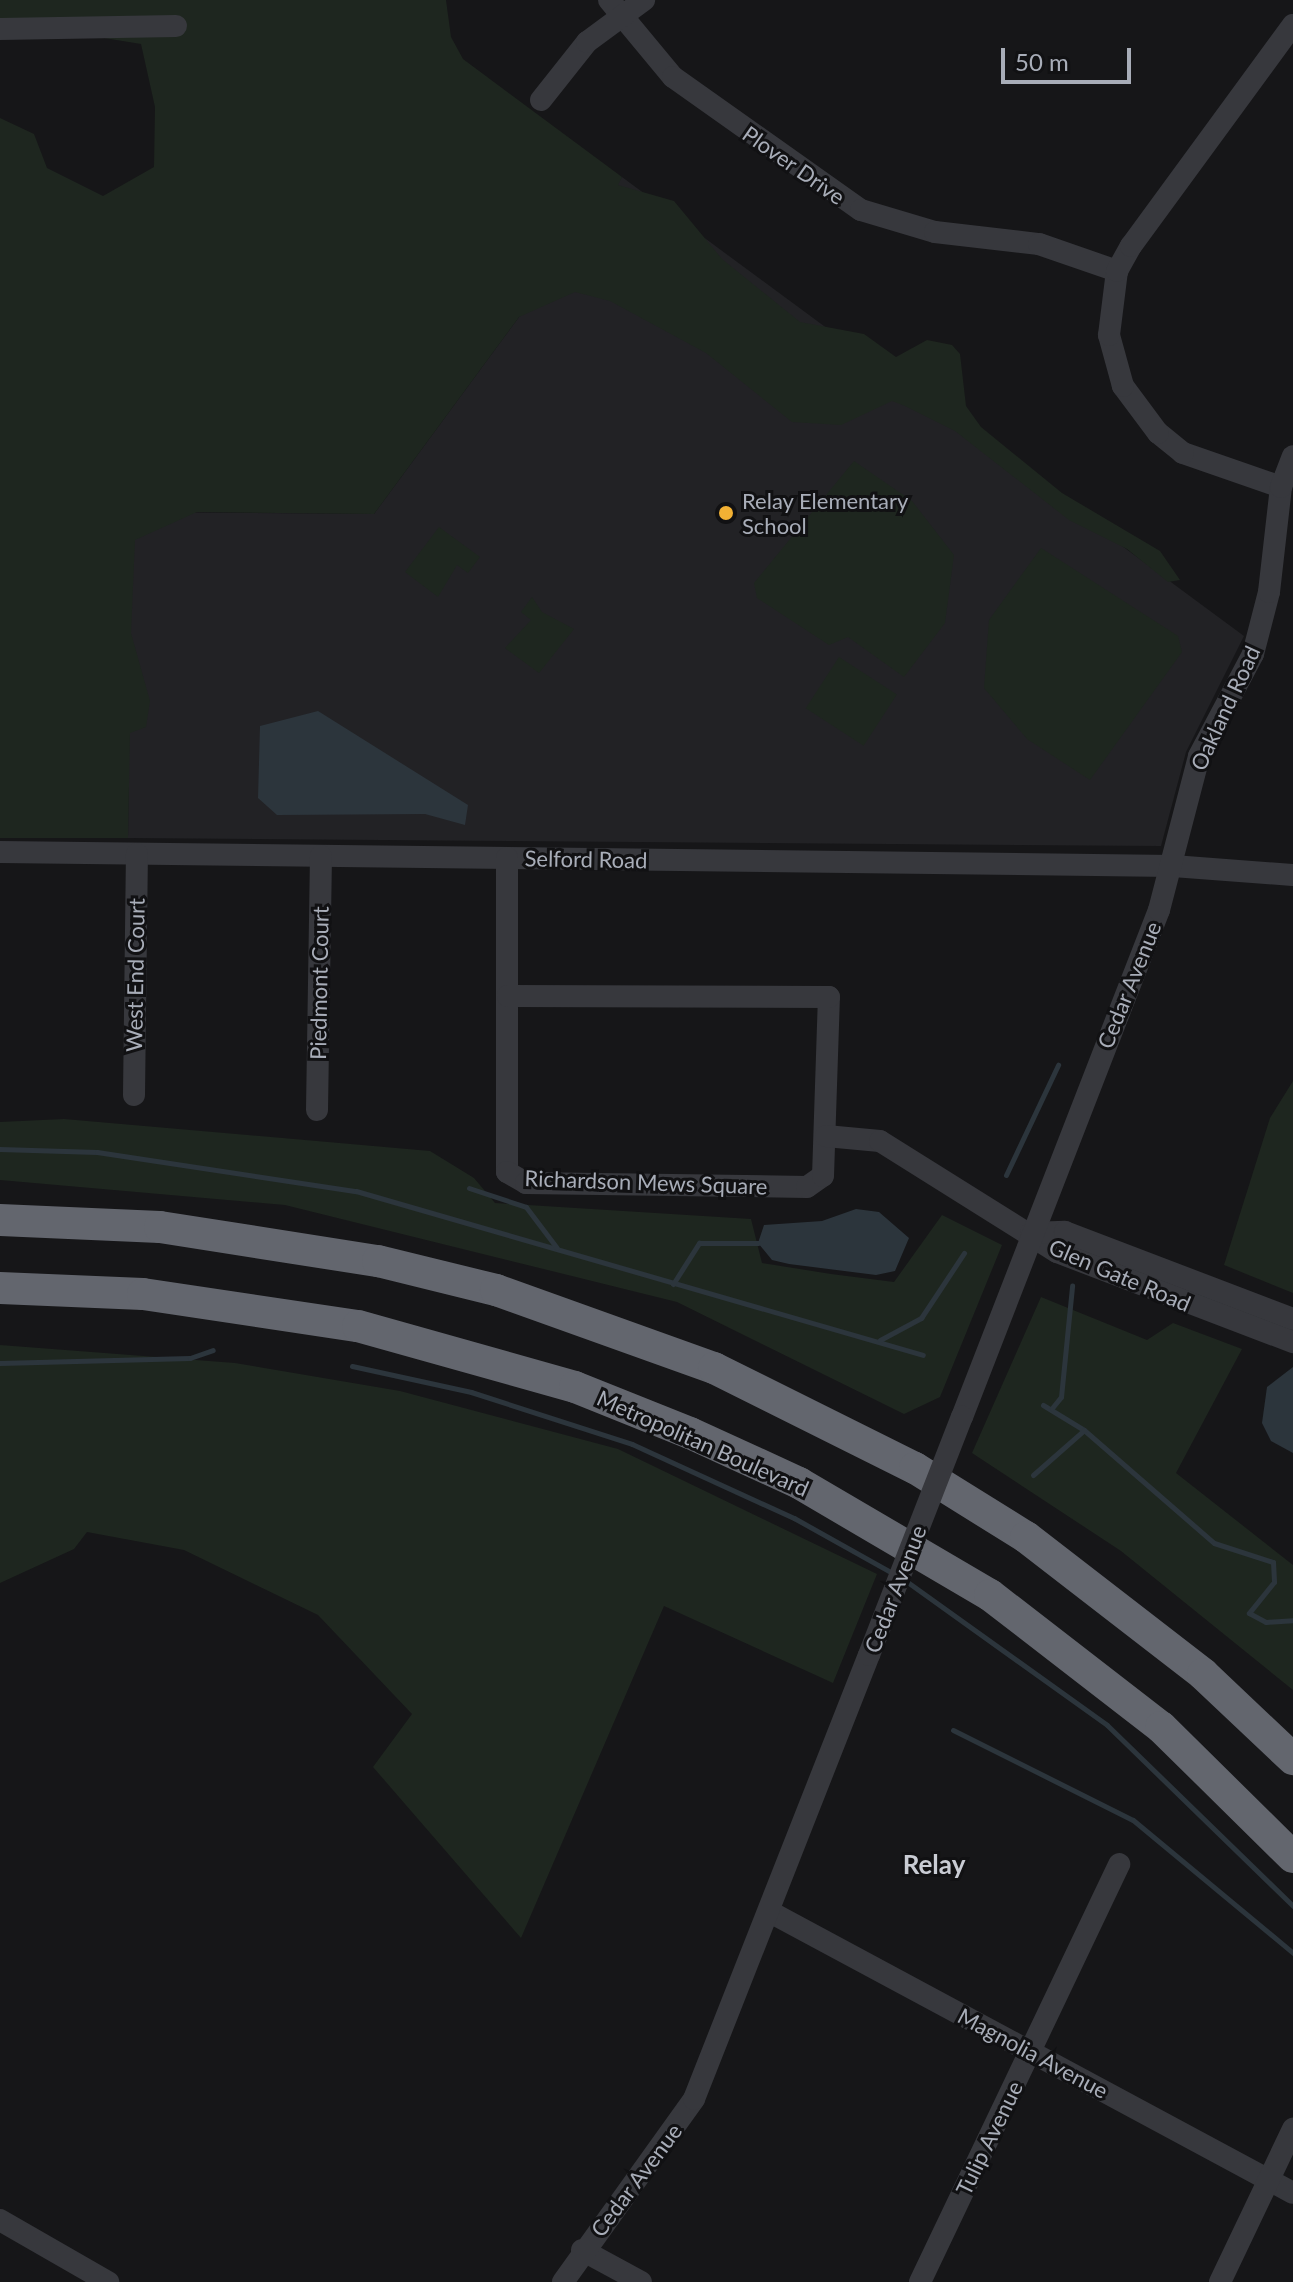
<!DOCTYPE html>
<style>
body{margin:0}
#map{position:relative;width:1293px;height:2282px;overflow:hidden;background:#161618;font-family:Lato,sans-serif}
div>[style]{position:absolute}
.built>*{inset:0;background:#222225}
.green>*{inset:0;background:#1e261f;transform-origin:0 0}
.water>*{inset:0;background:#2c353c}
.stream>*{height:5px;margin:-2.5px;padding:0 2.5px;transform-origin:2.5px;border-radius:2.5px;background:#2c353c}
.minor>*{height:22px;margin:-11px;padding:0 11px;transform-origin:11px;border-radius:11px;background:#37383d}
.highway>*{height:32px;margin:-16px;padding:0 16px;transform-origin:16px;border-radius:16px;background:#63666e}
.minor-bridge>*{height:22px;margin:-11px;padding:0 11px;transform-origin:11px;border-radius:11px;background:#37383d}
.dots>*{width:22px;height:22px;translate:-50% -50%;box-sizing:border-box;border:4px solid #111113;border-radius:50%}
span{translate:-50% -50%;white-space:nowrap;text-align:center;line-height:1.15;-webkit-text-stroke:6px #111113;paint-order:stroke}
.street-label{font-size:22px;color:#a8adb8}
.poi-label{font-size:22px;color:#a8adb8}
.left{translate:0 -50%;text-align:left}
.quarter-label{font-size:26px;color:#c9ccd4;font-weight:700}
.scale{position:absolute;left:1001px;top:48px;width:130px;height:36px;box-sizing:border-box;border:4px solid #a8adb8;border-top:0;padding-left:10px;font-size:24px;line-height:28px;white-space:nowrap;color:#a8adb8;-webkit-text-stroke:6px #111113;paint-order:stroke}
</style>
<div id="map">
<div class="built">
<div style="clip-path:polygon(622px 177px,1244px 636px,1186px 752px,1161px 846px,128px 838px,132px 512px,374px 514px)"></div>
</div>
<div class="green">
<div style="clip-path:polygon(0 0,446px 0,451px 37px,463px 59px,622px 177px,618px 185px,674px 201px,722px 259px,800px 322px,864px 334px,896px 357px,927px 340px,952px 345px,960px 354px,966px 406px,981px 427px,1062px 493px,1160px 551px,1180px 580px,1168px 582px,1127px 549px,1069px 520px,955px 431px,905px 406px,892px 401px,841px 425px,792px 422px,706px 353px,610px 301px,575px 292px,519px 317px,374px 514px,197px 512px,135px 540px,131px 633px,150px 701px,146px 727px,130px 733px,128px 838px,0 838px,0 118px,34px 134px,47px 168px,103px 196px,154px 167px,155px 107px,141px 44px,0 21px)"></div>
<div style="clip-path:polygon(854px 461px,912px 501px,954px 555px,945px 623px,904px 677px,848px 637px,829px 645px,757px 598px,754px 583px)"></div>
<div style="clip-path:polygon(439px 527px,480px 557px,468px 573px,457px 565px,438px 597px,405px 572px)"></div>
<div style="clip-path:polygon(1041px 548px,1178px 636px,1182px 652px,1090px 780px,1027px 739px,984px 688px,989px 620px)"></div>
<div style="clip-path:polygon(532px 597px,542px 612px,574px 629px,539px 673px,505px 648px,531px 620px,521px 612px)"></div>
<div style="left:839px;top:657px;width:69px;height:61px;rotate:33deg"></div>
<div style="clip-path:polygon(1293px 1081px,1293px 1293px,1224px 1265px,1270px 1118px)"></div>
<div style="clip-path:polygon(64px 1119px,430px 1151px,474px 1178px,495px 1203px,751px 1219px,762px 1263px,831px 1274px,894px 1282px,942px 1215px,1002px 1245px,940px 1397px,904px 1414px,677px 1302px,285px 1205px,0 1180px,0 1122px)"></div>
<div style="clip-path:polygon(1041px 1297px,1147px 1340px,1173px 1323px,1242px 1349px,1176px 1473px,1293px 1565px,1293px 1690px,1121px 1551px,972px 1453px)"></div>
<div style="clip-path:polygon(0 1345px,235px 1363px,400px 1391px,618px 1449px,877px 1574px,833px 1683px,664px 1606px,521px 1938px,373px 1767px,412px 1714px,318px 1615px,184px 1550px,87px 1532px,74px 1549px,0 1583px)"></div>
</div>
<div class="water">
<div style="clip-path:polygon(318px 711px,468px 805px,465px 825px,425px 814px,277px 815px,258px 798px,260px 726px)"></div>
<div style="clip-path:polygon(856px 1209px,879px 1212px,909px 1238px,895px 1271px,876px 1275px,789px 1264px,772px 1260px,758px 1243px,764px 1225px,822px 1221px)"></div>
<div style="clip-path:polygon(1293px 1367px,1293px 1453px,1271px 1441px,1262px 1423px,1267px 1387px)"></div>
</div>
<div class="stream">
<div style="left:0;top:1149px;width:97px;rotate:1.8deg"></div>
<div style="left:97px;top:1152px;width:262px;rotate:8.6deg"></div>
<div style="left:356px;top:1191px;width:590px;rotate:16.13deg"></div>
<div style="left:1006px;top:1175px;width:122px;rotate:-64.7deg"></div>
<div style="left:469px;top:1188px;width:60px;rotate:18.4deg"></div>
<div style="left:526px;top:1207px;width:51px;rotate:52.9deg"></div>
<div style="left:673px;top:1284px;width:49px;rotate:-57.6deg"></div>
<div style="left:699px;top:1243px;width:59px"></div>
<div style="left:880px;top:1340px;width:47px;rotate:-28.2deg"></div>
<div style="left:921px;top:1318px;width:78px;rotate:-56.5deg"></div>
<div style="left:0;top:1363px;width:190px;rotate:-1.5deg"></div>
<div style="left:190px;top:1358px;width:24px;rotate:-19deg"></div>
<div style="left:352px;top:1366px;width:122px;rotate:12.3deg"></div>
<div style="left:471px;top:1392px;width:169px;rotate:17.9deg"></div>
<div style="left:632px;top:1444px;width:178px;rotate:24.6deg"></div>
<div style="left:794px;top:1518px;width:115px;rotate:29.2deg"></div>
<div style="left:1043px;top:1405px;width:48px;rotate:31.4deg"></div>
<div style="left:1084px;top:1430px;width:172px;rotate:41deg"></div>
<div style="left:1214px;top:1543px;width:62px;rotate:17.9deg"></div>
<div style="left:1273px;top:1562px;width:20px;rotate:87deg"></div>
<div style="left:1274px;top:1582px;width:40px;rotate:129deg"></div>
<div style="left:1249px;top:1613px;width:19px;rotate:28deg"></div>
<div style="left:1266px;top:1622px;width:27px;rotate:-4deg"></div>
<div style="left:1052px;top:1408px;width:14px;rotate:-51deg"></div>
<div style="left:1061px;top:1397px;width:112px;rotate:-84.3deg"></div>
<div style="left:1033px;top:1475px;width:68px;rotate:-41.4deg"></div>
<div style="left:906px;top:1581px;width:247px;rotate:35.6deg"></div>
<div style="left:1107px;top:1725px;width:260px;rotate:44.2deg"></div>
<div style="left:953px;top:1730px;width:201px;rotate:26.6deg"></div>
<div style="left:1133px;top:1820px;width:208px;rotate:39.7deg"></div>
</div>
<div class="minor">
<div style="left:609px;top:0;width:100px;rotate:50.3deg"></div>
<div style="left:673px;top:77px;width:230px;rotate:35.3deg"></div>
<div style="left:861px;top:210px;width:77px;rotate:16.6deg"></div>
<div style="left:935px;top:232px;width:105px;rotate:6.6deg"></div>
<div style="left:1039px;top:244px;width:83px;rotate:19.1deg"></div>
<div style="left:0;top:29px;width:176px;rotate:-1deg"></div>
<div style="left:541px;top:100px;width:74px;rotate:-51.6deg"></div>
<div style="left:587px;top:42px;width:71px;rotate:-36.4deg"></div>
<div style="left:1281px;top:487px;width:104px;rotate:-160.9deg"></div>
<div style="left:1183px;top:453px;width:32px;rotate:-141deg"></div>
<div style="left:1158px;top:433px;width:59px;rotate:-126.7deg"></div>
<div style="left:1123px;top:386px;width:53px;rotate:-105.4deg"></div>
<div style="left:1109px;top:335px;width:64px;rotate:-82.9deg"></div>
<div style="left:1117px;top:271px;width:29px;rotate:-61deg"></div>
<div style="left:1131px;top:246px;width:274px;rotate:-53.8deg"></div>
<div style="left:0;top:852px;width:1173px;rotate:0.68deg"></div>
<div style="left:1173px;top:866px;width:120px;rotate:4.3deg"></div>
<div style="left:507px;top:858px;width:314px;rotate:90deg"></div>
<div style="left:507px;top:1172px;width:22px;rotate:30deg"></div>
<div style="left:526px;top:1183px;width:281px;rotate:0.8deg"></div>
<div style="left:807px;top:1187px;width:19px;rotate:-35deg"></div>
<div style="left:823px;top:1176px;width:179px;rotate:-88.1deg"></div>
<div style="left:829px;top:997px;width:321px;rotate:-179.8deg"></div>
<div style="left:134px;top:1095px;width:241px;rotate:-89.3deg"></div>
<div style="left:317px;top:1110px;width:254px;rotate:-89.1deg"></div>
<div style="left:826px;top:1136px;width:54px;rotate:5.3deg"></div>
<div style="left:880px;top:1141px;width:209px;rotate:32.1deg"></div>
<div style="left:1057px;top:1252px;width:253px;rotate:20.9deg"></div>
<div style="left:1031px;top:1233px;width:34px;rotate:-2deg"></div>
<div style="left:1065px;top:1232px;width:244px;rotate:20.9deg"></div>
<div style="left:962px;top:1417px;width:544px;rotate:-68.77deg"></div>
<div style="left:1159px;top:910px;width:159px;rotate:-75.4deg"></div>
<div style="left:1199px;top:756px;width:115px;rotate:-62.1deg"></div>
<div style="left:1253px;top:654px;width:64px;rotate:-75.5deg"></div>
<div style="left:1269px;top:592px;width:106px;rotate:-83.5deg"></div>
<div style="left:1281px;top:487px;width:33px;rotate:-69deg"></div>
<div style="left:772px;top:1913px;width:591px;rotate:28.25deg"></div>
<div style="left:0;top:2220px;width:125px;rotate:29.9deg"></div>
<div style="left:582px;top:2250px;width:67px;rotate:28.5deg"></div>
<div style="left:563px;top:2282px;width:225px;rotate:-54.4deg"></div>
<div style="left:694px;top:2099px;width:477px;rotate:-68.5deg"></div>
<div style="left:920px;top:2282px;width:463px;rotate:-64.5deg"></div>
<div style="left:1220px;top:2282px;width:170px;rotate:-64.5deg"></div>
</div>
<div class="highway">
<div style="left:0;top:1220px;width:160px;rotate:2.5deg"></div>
<div style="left:160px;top:1227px;width:221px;rotate:8.9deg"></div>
<div style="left:378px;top:1261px;width:122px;rotate:13.8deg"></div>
<div style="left:496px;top:1290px;width:232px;rotate:19.7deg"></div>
<div style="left:714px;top:1368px;width:225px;rotate:26.5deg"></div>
<div style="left:915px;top:1468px;width:131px;rotate:31.9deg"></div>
<div style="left:1026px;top:1537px;width:224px;rotate:37.7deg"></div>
<div style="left:1203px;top:1674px;width:124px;rotate:43.4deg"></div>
<div style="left:0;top:1288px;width:143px;rotate:2.4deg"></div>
<div style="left:143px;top:1294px;width:217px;rotate:8.5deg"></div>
<div style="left:358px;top:1326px;width:225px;rotate:15.7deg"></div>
<div style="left:575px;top:1387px;width:124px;rotate:21.8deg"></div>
<div style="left:690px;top:1433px;width:120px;rotate:24.6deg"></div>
<div style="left:799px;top:1483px;width:221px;rotate:30.4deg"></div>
<div style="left:990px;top:1595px;width:216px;rotate:37.7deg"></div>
<div style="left:1161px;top:1727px;width:185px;rotate:44.6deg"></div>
</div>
<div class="minor-bridge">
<div style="left:869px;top:1655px;width:256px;rotate:-68.7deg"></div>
</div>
<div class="dots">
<div style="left:726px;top:513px;background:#f2b134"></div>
</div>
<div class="street-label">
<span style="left:794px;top:165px;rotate:35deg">Plover Drive</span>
<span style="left:1225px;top:708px;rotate:-65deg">Oakland Road</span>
<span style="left:586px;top:859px;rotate:1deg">Selford Road</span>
<span style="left:135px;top:975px;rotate:-89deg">West End Court</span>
<span style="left:319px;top:983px;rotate:-89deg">Piedmont Court</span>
<span style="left:1129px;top:985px;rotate:-68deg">Cedar Avenue</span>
<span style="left:646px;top:1182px;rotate:2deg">Richardson Mews Square</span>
<span style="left:1120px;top:1275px;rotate:23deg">Glen Gate Road</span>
<span style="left:703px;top:1443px;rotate:24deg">Metropolitan Boulevard</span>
<span style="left:895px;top:1589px;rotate:-69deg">Cedar Avenue</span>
<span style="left:1033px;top:2053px;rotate:28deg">Magnolia Avenue</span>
<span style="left:989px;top:2138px;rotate:-64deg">Tulip Avenue</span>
<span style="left:636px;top:2180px;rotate:-53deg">Cedar Avenue</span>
</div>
<div class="poi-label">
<span class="left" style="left:742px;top:513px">Relay Elementary<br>School</span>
</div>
<div class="quarter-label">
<span style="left:934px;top:1865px">Relay</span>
</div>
<div class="scale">50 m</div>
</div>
